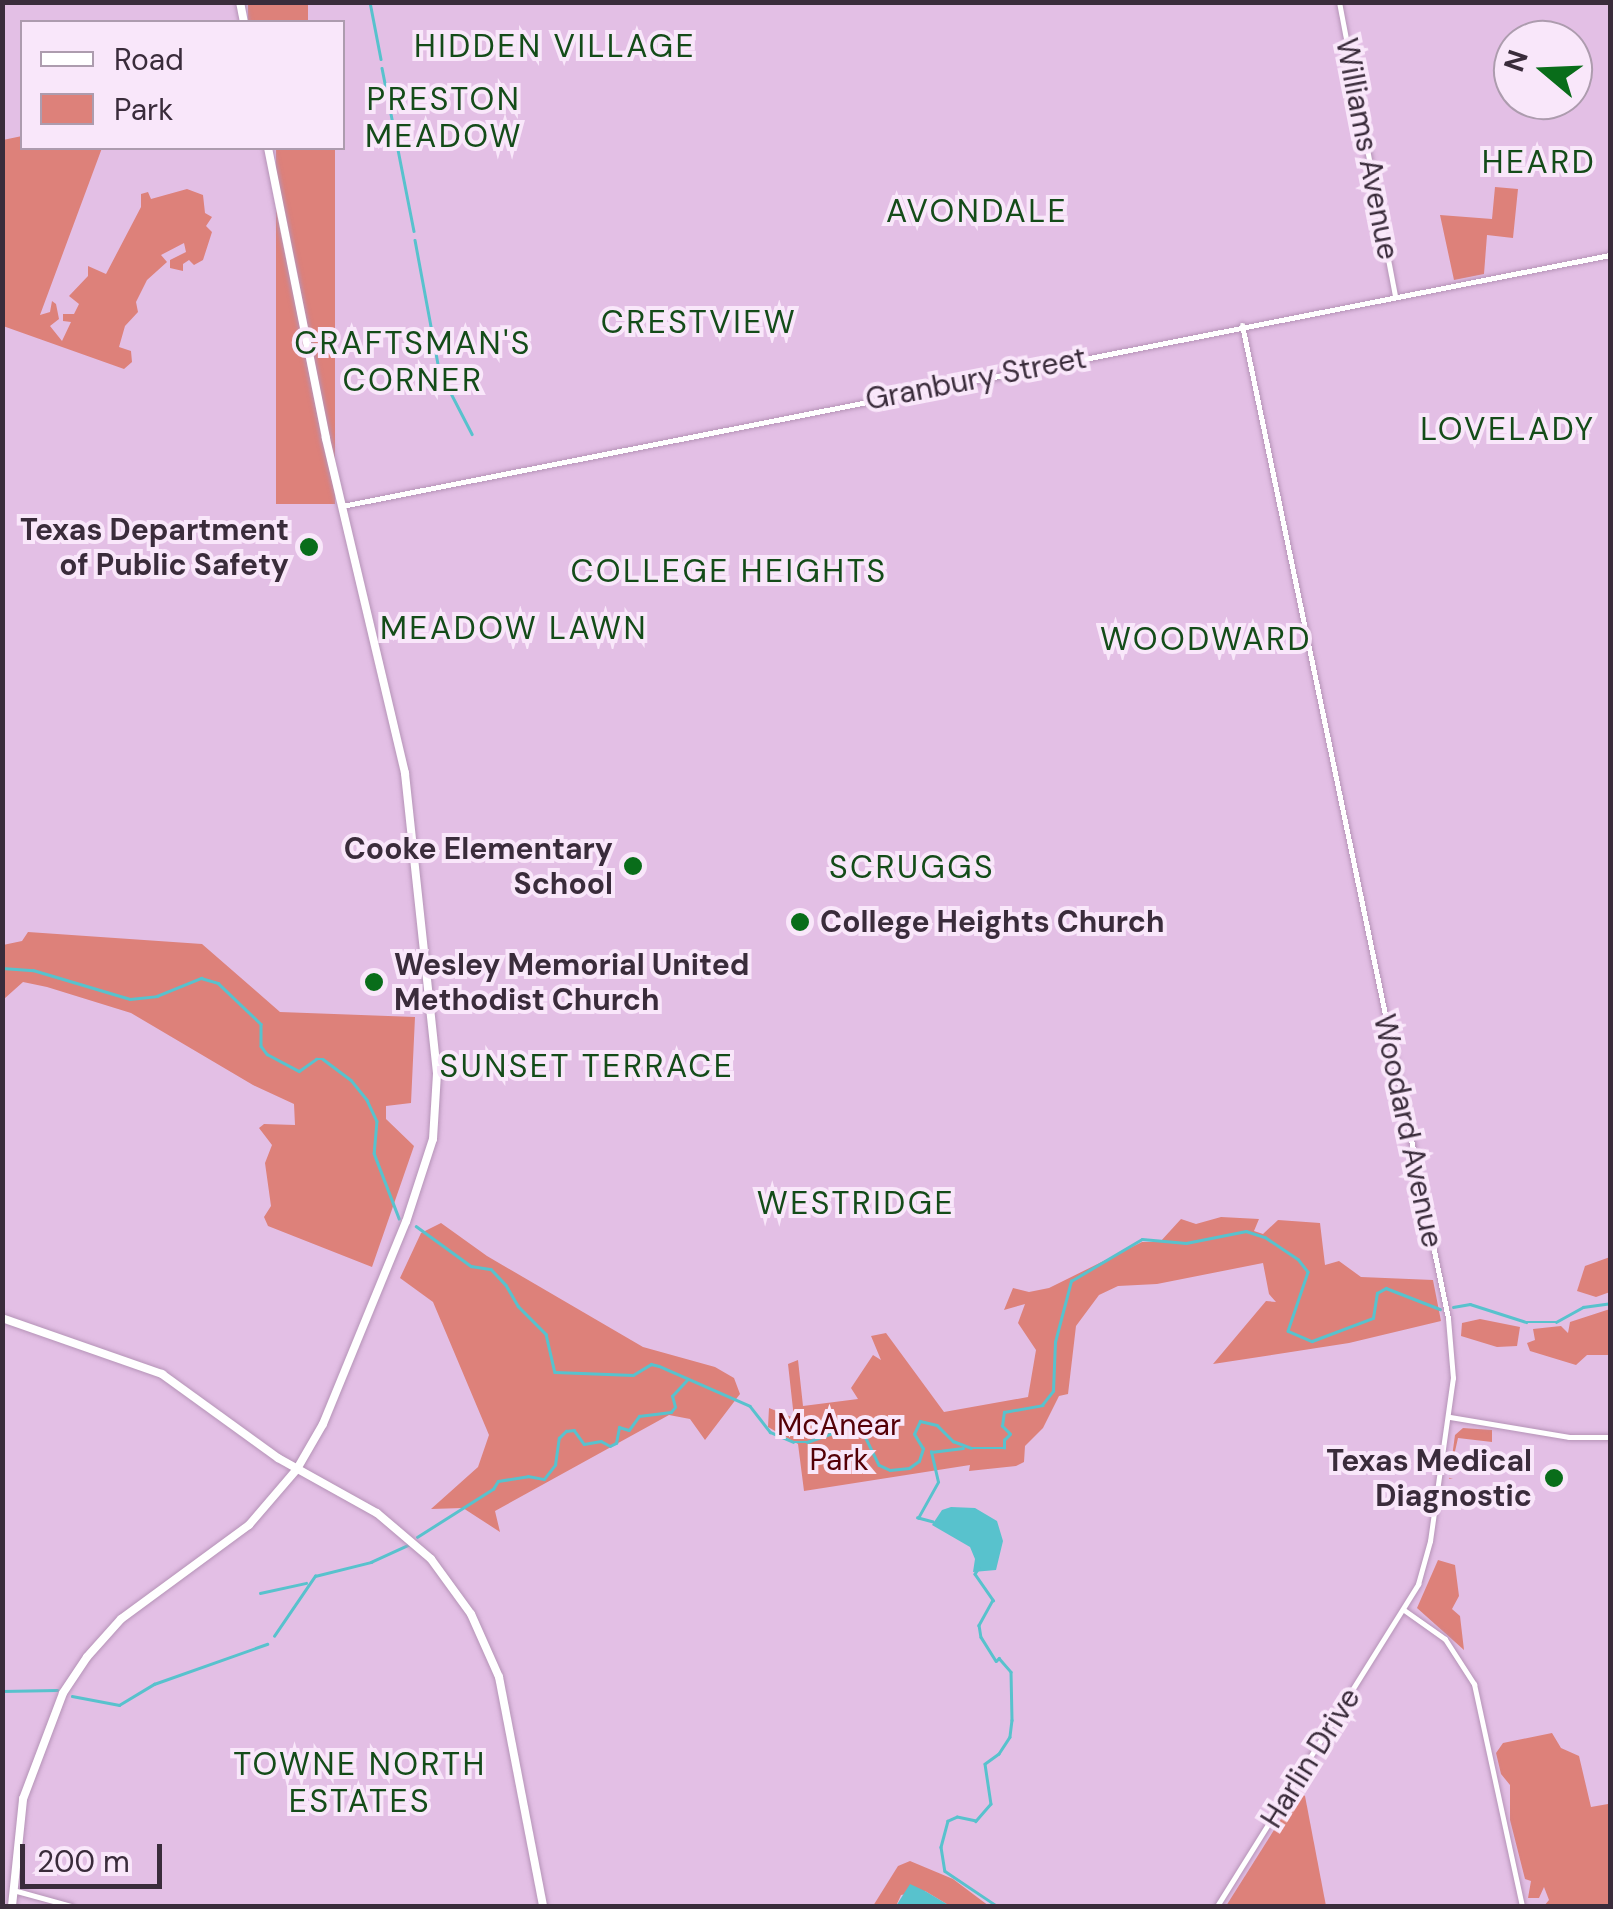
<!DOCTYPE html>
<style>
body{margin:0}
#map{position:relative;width:1613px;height:1909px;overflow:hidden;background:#e3bfe5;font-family:"DM Sans",sans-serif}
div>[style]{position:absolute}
.green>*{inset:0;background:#dd817a;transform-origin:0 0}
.water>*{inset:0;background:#58c2cd}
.stream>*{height:2.5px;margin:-1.25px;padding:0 1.25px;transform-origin:1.25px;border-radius:1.25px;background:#58c2cd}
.roads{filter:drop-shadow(0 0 2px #b593b7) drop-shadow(0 0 2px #b593b7)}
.minor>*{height:5px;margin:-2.5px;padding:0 2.5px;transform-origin:2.5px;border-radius:2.5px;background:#fff}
.major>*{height:8px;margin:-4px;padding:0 4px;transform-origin:4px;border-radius:4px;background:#fff}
.dots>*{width:28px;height:28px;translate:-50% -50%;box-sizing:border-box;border:5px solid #f9e7fa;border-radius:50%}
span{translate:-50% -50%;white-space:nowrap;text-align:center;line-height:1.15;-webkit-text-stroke:8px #f9e7fa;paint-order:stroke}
.street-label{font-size:30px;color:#3a2c3b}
.poi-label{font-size:30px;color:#3a2c3b;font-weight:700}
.right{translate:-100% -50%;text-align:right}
.left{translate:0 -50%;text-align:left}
.park-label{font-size:30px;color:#550007}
.neighbourhood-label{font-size:32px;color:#144c19;letter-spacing:2.5px}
.frame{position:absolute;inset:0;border:5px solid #3a2c3b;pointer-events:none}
.legend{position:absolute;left:20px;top:20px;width:325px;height:130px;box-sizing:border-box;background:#f9e7fa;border:2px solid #ad9cae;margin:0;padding:12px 18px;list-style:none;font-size:30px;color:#3a2c3b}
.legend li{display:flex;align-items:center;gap:20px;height:50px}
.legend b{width:50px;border:2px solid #ad9cae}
.north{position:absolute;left:1493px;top:20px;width:100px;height:100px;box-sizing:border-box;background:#f9e7fa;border:2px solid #ad9cae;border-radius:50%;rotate:289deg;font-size:28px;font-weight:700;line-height:40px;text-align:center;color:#3a2c3b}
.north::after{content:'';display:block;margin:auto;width:35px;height:45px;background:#096d1a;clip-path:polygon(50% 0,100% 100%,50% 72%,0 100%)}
.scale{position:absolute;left:20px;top:1844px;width:142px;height:45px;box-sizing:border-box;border:5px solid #3a2c3b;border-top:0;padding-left:12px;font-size:30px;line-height:35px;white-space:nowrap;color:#3a2c3b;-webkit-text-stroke:8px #f9e7fa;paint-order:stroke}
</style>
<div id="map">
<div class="green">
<div style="left:248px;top:3px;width:60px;height:19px"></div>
<div style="clip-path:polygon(22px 136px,22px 148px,102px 148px,40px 315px,50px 312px,52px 301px,56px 304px,59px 319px,50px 326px,62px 341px,71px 322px,63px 321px,63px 314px,74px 314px,79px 304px,69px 296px,88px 276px,88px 266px,106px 274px,141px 207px,141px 194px,148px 192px,151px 199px,187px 189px,203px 195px,205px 213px,212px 217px,206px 226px,212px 232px,203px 260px,194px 265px,189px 260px,183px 264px,183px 271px,170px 268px,170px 260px,186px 252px,184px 243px,161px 255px,167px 262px,147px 280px,136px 302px,138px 312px,125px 326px,119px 347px,131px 351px,132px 362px,124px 369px,3px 326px,3px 140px)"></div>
<div style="left:276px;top:148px;width:59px;height:356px"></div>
<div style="clip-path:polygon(1495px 187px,1518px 189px,1513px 238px,1487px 235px,1484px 274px,1454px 280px,1440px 215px,1492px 219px)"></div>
<div style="clip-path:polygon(28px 932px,202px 944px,280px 1012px,415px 1017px,411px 1103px,386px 1106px,386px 1119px,414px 1146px,372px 1267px,268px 1226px,264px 1217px,271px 1206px,265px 1163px,272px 1145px,259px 1128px,264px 1124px,295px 1125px,294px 1104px,253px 1085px,131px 1013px,47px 987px,23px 982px,4px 999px,3px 1022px,3px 945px,22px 941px)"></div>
<div style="clip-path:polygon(1221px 1217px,1259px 1219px,1254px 1231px,1263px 1234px,1278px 1220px,1320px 1223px,1325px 1265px,1339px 1261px,1361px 1277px,1433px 1280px,1441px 1321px,1349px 1343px,1213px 1364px,1266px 1301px,1276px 1302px,1269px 1294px,1263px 1263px,1157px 1284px,1118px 1286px,1099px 1295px,1076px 1326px,1068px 1394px,1059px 1396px,1043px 1428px,1025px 1446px,1024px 1462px,1016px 1466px,969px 1471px,970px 1465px,804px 1491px,798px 1444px,768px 1427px,769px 1408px,794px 1418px,788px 1364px,798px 1360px,803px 1406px,858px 1399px,851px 1388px,873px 1355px,881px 1360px,871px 1336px,886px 1333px,944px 1412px,1028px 1397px,1036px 1350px,1018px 1323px,1025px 1304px,1004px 1310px,1013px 1288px,1029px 1292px,1049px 1288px,1142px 1242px,1160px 1242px,1181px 1219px,1196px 1224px)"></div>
<div style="clip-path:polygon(441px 1223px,487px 1256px,643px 1347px,715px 1367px,734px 1378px,740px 1394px,705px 1440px,690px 1419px,669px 1415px,495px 1511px,500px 1532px,463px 1508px,431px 1509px,478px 1467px,489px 1435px,433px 1302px,400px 1278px,421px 1233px)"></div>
<div style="clip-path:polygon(1610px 1257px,1610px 1292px,1596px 1297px,1577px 1291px,1585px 1266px)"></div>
<div style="clip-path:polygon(1610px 1309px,1610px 1355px,1587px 1355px,1576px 1365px,1530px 1351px,1527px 1343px,1535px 1340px,1533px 1329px,1561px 1326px,1568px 1333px,1570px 1322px)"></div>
<div style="clip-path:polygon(1480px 1319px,1520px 1327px,1517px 1346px,1497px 1347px,1461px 1336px,1462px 1323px)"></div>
<div style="clip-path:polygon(1463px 1428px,1492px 1430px,1492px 1442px,1458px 1438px,1449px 1478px,1453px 1479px,1449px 1479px,1455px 1435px)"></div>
<div style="clip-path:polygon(1438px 1560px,1455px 1565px,1459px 1596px,1452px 1609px,1460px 1616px,1464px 1650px,1417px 1608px)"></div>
<div style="clip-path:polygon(1552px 1733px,1561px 1748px,1579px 1756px,1591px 1807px,1608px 1804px,1610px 1809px,1610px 1906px,1544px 1906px,1549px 1900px,1544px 1887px,1539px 1898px,1528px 1898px,1531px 1881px,1525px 1879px,1510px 1820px,1510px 1785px,1501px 1774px,1496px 1753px,1503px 1743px)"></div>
<div style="clip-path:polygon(1298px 1792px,1305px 1796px,1326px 1906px,1226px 1906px)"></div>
<div style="clip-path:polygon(910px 1861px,953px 1879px,989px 1906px,950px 1906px,925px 1891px,901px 1895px,896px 1906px,873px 1906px,898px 1866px)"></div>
</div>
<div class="water">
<div style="clip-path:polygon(951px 1507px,975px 1508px,997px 1521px,1003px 1541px,996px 1570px,973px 1572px,975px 1559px,970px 1547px,932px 1525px,942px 1510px)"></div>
<div style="clip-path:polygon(910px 1884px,925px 1891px,950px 1906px,896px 1906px)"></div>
</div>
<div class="stream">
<div style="left:370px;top:2px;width:58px;rotate:79.1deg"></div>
<div style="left:382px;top:68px;width:166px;rotate:78.9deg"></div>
<div style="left:415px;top:240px;width:132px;rotate:79.5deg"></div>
<div style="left:439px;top:370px;width:72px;rotate:62.7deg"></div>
<div style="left:2px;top:968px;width:31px;rotate:4deg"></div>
<div style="left:33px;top:970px;width:101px;rotate:16.6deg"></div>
<div style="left:130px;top:999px;width:27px;rotate:-6deg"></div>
<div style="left:157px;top:996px;width:48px;rotate:-22.2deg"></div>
<div style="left:201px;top:978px;width:18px;rotate:16deg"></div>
<div style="left:218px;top:983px;width:59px;rotate:43.6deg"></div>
<div style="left:261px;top:1024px;width:22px;rotate:90deg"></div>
<div style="left:261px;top:1046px;width:10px;rotate:53deg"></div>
<div style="left:267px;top:1054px;width:36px;rotate:28deg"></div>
<div style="left:299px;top:1071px;width:21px;rotate:-35deg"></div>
<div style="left:316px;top:1059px;width:7px"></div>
<div style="left:323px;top:1059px;width:35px;rotate:37deg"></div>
<div style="left:351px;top:1080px;width:26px;rotate:51deg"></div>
<div style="left:367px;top:1100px;width:23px;rotate:65deg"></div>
<div style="left:377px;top:1121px;width:32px;rotate:95deg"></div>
<div style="left:374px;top:1153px;width:70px;rotate:69deg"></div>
<div style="left:416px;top:1226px;width:68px;rotate:36deg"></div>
<div style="left:471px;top:1266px;width:20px;rotate:9deg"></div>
<div style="left:491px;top:1269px;width:22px;rotate:47deg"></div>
<div style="left:506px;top:1285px;width:24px;rotate:60deg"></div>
<div style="left:518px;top:1306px;width:40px;rotate:45deg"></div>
<div style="left:546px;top:1334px;width:39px;rotate:77deg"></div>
<div style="left:555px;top:1372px;width:78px;rotate:2.2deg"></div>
<div style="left:633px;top:1375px;width:21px;rotate:-31deg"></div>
<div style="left:651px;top:1364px;width:8px;rotate:14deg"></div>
<div style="left:659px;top:1366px;width:99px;rotate:23.7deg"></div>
<div style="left:750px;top:1406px;width:33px;rotate:52deg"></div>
<div style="left:770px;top:1432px;width:25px;rotate:23deg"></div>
<div style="left:793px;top:1442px;width:14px"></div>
<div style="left:807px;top:1442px;width:46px;rotate:-19.2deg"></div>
<div style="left:850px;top:1427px;width:11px;rotate:5deg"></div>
<div style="left:861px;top:1428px;width:41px;rotate:64.1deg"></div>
<div style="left:879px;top:1465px;width:12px;rotate:24deg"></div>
<div style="left:890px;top:1470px;width:19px;rotate:-6deg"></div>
<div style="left:909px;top:1468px;width:12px;rotate:-35deg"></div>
<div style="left:919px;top:1461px;width:13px;rotate:-72deg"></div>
<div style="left:923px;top:1449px;width:17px;rotate:-121deg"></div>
<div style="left:914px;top:1434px;width:14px;rotate:-65deg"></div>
<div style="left:920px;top:1421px;width:17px;rotate:13deg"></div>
<div style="left:937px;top:1425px;width:23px;rotate:45deg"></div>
<div style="left:953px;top:1441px;width:19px;rotate:21deg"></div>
<div style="left:971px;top:1448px;width:33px"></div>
<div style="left:1004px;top:1448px;width:8px;rotate:-90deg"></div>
<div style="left:1004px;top:1440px;width:8px;rotate:-45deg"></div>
<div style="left:1010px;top:1434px;width:11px;rotate:-135deg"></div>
<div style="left:1002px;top:1426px;width:14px;rotate:-82deg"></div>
<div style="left:1004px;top:1412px;width:39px;rotate:-10deg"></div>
<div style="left:1042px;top:1405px;width:18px;rotate:-52deg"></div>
<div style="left:1053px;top:1391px;width:49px;rotate:-87.7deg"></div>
<div style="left:1055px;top:1342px;width:63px;rotate:-75.3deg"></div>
<div style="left:1071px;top:1281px;width:82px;rotate:-30.6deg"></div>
<div style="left:1142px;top:1239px;width:44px;rotate:5.2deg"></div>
<div style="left:1186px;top:1243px;width:61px;rotate:-11.3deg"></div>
<div style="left:1246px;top:1231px;width:20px;rotate:18deg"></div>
<div style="left:1265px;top:1237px;width:40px;rotate:34deg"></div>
<div style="left:1298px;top:1259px;width:16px;rotate:52deg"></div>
<div style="left:1308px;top:1272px;width:62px;rotate:108.7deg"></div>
<div style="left:1288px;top:1331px;width:26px;rotate:23deg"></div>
<div style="left:1312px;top:1341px;width:65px;rotate:-20.7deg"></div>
<div style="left:1373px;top:1318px;width:25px;rotate:-81deg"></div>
<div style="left:1377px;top:1293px;width:10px;rotate:-29deg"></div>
<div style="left:1386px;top:1288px;width:58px;rotate:21.3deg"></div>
<div style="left:1453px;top:1307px;width:17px;rotate:-10deg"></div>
<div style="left:1470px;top:1304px;width:59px;rotate:17.8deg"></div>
<div style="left:1526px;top:1322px;width:30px"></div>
<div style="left:1556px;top:1322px;width:31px;rotate:-29deg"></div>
<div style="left:1583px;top:1307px;width:27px;rotate:-8deg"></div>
<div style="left:933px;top:1522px;width:16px;rotate:-165deg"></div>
<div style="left:918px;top:1518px;width:41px;rotate:-60.9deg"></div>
<div style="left:938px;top:1482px;width:31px;rotate:-103deg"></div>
<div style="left:931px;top:1452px;width:32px;rotate:-7deg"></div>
<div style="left:417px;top:1537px;width:90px;rotate:-32.3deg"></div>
<div style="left:493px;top:1489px;width:9px;rotate:-58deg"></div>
<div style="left:498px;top:1481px;width:30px;rotate:-9deg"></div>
<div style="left:528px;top:1476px;width:16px;rotate:11deg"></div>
<div style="left:544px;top:1479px;width:18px;rotate:-52deg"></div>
<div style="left:555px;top:1465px;width:27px;rotate:-82deg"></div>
<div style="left:559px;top:1438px;width:10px;rotate:-45deg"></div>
<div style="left:566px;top:1431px;width:8px;rotate:-7deg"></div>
<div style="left:574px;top:1430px;width:17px;rotate:54deg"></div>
<div style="left:584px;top:1444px;width:17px;rotate:-10deg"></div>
<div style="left:601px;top:1441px;width:10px;rotate:29deg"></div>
<div style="left:610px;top:1446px;width:7px;rotate:-27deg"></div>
<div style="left:616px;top:1443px;width:16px;rotate:-79deg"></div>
<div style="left:619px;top:1427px;width:10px;rotate:17deg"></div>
<div style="left:629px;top:1430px;width:17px;rotate:-54deg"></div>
<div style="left:639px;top:1416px;width:32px;rotate:-7deg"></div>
<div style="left:671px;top:1412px;width:6px;rotate:-51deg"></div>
<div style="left:675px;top:1407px;width:11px;rotate:-105deg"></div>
<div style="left:672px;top:1396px;width:23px;rotate:-47deg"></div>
<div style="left:979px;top:1568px;width:7px;rotate:124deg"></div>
<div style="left:975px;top:1574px;width:32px;rotate:55deg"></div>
<div style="left:993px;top:1600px;width:29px;rotate:119deg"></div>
<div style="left:979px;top:1625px;width:12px;rotate:81deg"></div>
<div style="left:981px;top:1637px;width:28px;rotate:58deg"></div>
<div style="left:996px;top:1661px;width:4px;rotate:-45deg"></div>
<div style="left:999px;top:1658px;width:18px;rotate:49deg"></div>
<div style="left:1011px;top:1672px;width:48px;rotate:88.8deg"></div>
<div style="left:1012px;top:1720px;width:17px;rotate:97deg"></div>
<div style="left:1010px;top:1737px;width:20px;rotate:123deg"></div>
<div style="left:999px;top:1754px;width:17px;rotate:144deg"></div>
<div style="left:985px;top:1764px;width:40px;rotate:81.5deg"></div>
<div style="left:991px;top:1804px;width:23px;rotate:131deg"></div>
<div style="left:976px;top:1821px;width:19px;rotate:-168deg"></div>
<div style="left:957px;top:1817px;width:10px;rotate:156deg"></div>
<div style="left:948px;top:1821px;width:27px;rotate:105deg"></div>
<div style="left:941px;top:1847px;width:24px;rotate:81deg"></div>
<div style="left:945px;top:1871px;width:63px;rotate:33.9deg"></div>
<div style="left:260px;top:1593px;width:47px;rotate:-12.3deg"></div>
<div style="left:274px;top:1636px;width:73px;rotate:-55.7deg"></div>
<div style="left:315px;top:1576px;width:58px;rotate:-14deg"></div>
<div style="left:371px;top:1562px;width:41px;rotate:-24.7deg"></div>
<div style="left:2px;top:1691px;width:55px;rotate:-1deg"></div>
<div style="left:72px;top:1696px;width:48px;rotate:10.8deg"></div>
<div style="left:119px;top:1705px;width:41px;rotate:-31deg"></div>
<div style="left:154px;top:1684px;width:120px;rotate:-19.5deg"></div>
</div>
<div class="roads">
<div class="minor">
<div style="left:1339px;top:2px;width:299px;rotate:79.2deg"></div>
<div style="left:342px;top:506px;width:1293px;rotate:-11.2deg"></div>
<div style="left:1450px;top:1417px;width:121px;rotate:9.5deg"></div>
<div style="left:1569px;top:1437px;width:41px"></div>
<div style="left:1404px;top:1610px;width:50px;rotate:35.3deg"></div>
<div style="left:1445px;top:1639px;width:54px;rotate:57.2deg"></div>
<div style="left:1474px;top:1684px;width:227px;rotate:77.8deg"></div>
<div style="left:13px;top:1890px;width:60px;rotate:15.4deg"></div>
<div style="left:1217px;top:1906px;width:380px;rotate:-58deg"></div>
<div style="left:1418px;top:1584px;width:45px;rotate:-74.4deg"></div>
<div style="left:1430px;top:1541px;width:165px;rotate:-82deg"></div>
<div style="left:1453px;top:1378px;width:60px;rotate:-94.8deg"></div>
<div style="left:1448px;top:1318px;width:1014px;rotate:-101.72deg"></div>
</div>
<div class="major">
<div style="left:240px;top:2px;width:20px;rotate:79deg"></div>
<div style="left:2px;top:1318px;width:170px;rotate:19.3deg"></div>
<div style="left:162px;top:1374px;width:143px;rotate:35.9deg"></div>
<div style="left:278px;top:1458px;width:113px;rotate:29.1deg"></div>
<div style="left:377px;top:1513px;width:71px;rotate:40.4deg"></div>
<div style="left:431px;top:1559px;width:68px;rotate:54deg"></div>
<div style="left:471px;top:1614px;width:69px;rotate:66deg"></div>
<div style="left:499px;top:1677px;width:233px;rotate:79.1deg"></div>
<div style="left:12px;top:1906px;width:108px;rotate:-84.1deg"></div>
<div style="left:23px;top:1799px;width:113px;rotate:-69.3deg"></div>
<div style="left:63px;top:1693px;width:43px;rotate:-56.3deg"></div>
<div style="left:87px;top:1657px;width:51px;rotate:-48.2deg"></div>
<div style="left:121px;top:1619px;width:159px;rotate:-36.3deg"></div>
<div style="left:249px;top:1525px;width:74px;rotate:-49.4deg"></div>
<div style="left:297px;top:1469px;width:52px;rotate:-60deg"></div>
<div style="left:323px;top:1424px;width:218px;rotate:-67.7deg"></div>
<div style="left:406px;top:1222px;width:87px;rotate:-72deg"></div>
<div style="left:433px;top:1139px;width:66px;rotate:-86.5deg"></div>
<div style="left:437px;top:1073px;width:302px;rotate:-96.1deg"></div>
<div style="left:405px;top:773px;width:344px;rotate:-103.3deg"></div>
<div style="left:326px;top:438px;width:296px;rotate:-101.3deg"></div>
</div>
</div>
<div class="dots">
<div style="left:309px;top:547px;background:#096d1a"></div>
<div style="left:633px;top:866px;background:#096d1a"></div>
<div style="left:800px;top:922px;background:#096d1a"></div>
<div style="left:374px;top:982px;background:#096d1a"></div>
<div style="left:1554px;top:1478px;background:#096d1a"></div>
</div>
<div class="street-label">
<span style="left:1367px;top:149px;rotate:79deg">Williams Avenue</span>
<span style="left:976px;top:379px;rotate:-11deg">Granbury Street</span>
<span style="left:1408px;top:1131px;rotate:78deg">Woodard Avenue</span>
<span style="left:1311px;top:1758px;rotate:-58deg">Harlin Drive</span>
</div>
<div class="poi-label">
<span class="right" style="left:289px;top:547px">Texas Department<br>of Public Safety</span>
<span class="right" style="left:613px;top:866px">Cooke Elementary<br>School</span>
<span class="left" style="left:820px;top:922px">College Heights Church</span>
<span class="left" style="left:394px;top:982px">Wesley Memorial United<br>Methodist Church</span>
<span class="right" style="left:1532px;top:1478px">Texas Medical<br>Diagnostic</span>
</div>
<div class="park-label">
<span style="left:839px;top:1442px">McAnear<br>Park</span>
</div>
<div class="neighbourhood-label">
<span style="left:555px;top:46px">HIDDEN VILLAGE</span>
<span style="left:444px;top:118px">PRESTON<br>MEADOW</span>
<span style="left:1539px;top:162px">HEARD</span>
<span style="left:977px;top:211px">AVONDALE</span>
<span style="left:699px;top:322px">CRESTVIEW</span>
<span style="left:413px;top:362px">CRAFTSMAN'S<br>CORNER</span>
<span style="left:1508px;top:429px">LOVELADY</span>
<span style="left:729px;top:571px">COLLEGE HEIGHTS</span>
<span style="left:514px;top:628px">MEADOW LAWN</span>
<span style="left:1206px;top:639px">WOODWARD</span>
<span style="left:912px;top:867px">SCRUGGS</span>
<span style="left:587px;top:1066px">SUNSET TERRACE</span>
<span style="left:856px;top:1203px">WESTRIDGE</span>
<span style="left:360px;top:1783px">TOWNE NORTH<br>ESTATES</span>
</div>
<div class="frame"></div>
<ul class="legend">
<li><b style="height:12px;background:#fff"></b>Road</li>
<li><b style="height:28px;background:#dd817a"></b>Park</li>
</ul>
<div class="north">N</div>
<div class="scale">200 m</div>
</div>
